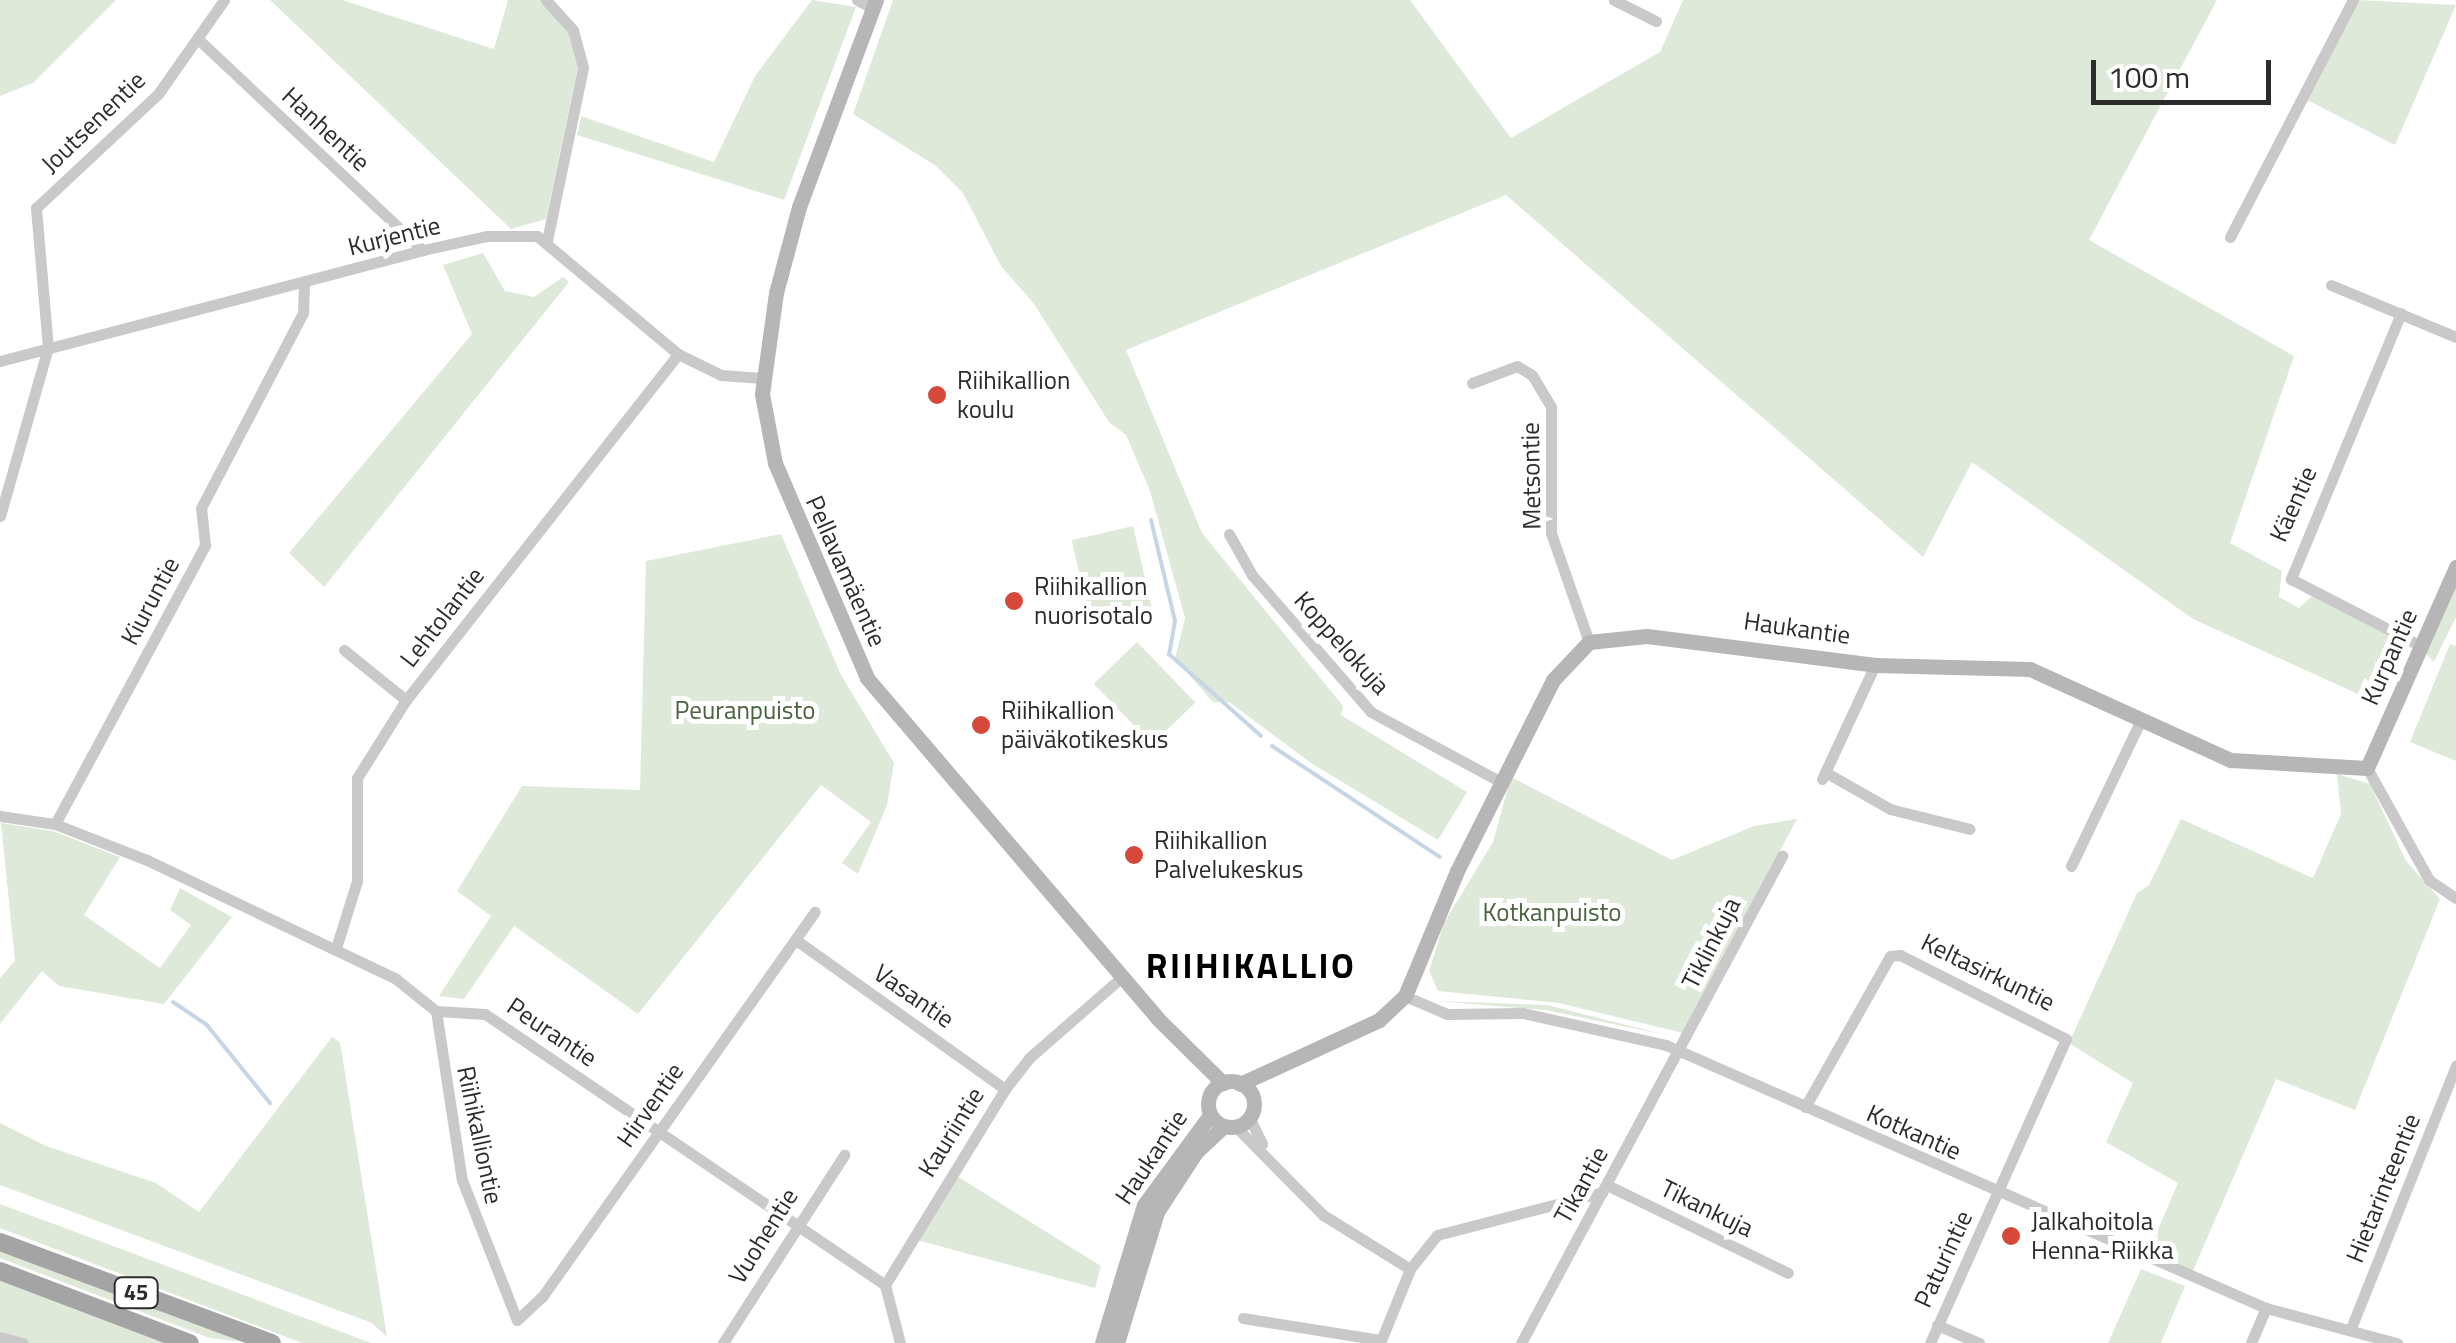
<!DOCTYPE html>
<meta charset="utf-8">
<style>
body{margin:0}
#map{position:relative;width:2456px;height:1343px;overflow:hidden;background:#fff;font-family:"Titillium Web",sans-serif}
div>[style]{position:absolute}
.green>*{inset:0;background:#dfe9da;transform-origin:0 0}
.stream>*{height:4px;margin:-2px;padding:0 2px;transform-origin:2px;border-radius:2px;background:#c7d6e7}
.street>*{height:11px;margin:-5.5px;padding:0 5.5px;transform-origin:5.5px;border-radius:5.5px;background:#c9c9c9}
.secondary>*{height:15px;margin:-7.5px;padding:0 7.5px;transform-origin:7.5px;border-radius:7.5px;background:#b6b6b6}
.secondary>.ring{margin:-7.5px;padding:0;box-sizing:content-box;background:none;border:15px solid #b6b6b6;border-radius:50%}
.primary>*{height:18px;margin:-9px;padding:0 9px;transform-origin:9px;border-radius:9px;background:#a4a4a4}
.dots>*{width:28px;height:28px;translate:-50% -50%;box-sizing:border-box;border:5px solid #fff;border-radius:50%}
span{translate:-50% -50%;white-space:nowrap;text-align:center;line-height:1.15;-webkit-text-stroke:10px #fff;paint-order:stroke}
.shield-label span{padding:2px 8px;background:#fff;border:2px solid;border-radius:8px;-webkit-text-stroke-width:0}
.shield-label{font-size:22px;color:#2c2c2c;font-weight:700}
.street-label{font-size:25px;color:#2c2c2c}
.poi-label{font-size:25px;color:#2c2c2c}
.left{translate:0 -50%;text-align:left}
.park-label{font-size:25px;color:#49633d}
.district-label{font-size:35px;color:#000;font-weight:700;letter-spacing:2.5px}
.scale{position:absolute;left:2091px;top:60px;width:180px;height:45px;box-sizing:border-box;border:5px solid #2c2c2c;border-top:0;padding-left:12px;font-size:30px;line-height:35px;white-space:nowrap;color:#2c2c2c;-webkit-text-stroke:8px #fff;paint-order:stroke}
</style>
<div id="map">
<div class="green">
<div style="clip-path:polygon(0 0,116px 0,33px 83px,0 96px)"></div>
<div style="clip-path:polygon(270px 0,342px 0,494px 49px,508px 0,541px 0,569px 32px,578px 67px,546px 219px,511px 229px)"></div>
<div style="clip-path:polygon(812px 0,856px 7px,784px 200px,577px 135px,581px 116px,714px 162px,755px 76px)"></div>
<div style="clip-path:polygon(893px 0,1410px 0,1511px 138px,1660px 52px,1683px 0,2217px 0,2089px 240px,2294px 356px,2230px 543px,2282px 571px,2279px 597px,2299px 608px,2312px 596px,2406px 642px,2380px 704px,2193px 619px,1972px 462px,1923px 557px,1506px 195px,1126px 350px,1202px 533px,1343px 706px,1341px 715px,1467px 792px,1438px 840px,1311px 763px,1229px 702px,1213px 702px,1175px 659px,1185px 618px,1150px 491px,1126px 435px,1109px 422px,1034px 304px,1001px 266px,963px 193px,936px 166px,853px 114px)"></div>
<div style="clip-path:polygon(2358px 0,2456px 5px,2395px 145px,2305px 99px)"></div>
<div style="clip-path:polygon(483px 253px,505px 291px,534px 297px,563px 277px,569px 282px,324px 587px,289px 553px,472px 334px,443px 265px)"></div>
<div style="left:1133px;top:526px;width:90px;height:63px;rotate:77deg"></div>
<div style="clip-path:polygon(781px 534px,841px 675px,894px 763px,887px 805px,858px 874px,842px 863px,871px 822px,821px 785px,638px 1014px,514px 926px,464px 999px,439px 996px,491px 916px,457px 891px,522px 786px,640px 790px,646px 561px)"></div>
<div style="clip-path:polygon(2456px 586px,2456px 617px,2434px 662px,2425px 653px)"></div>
<div style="left:1137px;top:642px;width:84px;height:60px;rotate:46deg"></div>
<div style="clip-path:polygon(2450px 644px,2456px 646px,2456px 761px,2410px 742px)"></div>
<div style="clip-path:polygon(2337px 774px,2370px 784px,2406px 861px,2440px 899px,2355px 1110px,2276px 1079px,2192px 1273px,2148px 1253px,2178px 1183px,2106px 1142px,2133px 1083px,2069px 1043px,2137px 893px,2149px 885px,2181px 819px,2313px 878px,2341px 814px)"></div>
<div style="clip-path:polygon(1511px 777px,1672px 860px,1754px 826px,1797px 819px,1683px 1033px,1559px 1003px,1438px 991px,1429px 971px,1444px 923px,1493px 842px)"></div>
<div style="clip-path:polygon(1px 823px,53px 831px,120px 857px,84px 915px,160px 968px,191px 925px,170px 910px,180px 888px,232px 917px,164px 1004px,59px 986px,42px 971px,0 1024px,0 978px,15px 961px)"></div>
<div style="clip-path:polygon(1437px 1001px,1547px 1005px,1666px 1035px,1545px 1010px)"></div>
<div style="clip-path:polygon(332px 1037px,340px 1042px,387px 1337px,372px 1323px,0 1185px,0 1123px,46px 1146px,156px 1183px,199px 1212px)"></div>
<div style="clip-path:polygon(957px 1176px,1101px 1266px,1095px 1288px,917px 1240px)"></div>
<div style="clip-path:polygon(0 1204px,156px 1262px,371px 1343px,302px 1343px,0 1228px)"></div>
<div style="clip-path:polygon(0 1248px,250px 1343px,210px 1338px,0 1258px)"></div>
<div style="clip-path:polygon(2141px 1269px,2185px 1286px,2161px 1343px,2108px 1343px)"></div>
<div style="clip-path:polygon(0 1277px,169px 1343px,0 1343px)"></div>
</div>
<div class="stream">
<div style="left:1151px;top:520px;width:104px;rotate:76.6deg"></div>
<div style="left:1175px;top:621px;width:34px;rotate:100deg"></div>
<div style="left:1169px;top:654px;width:123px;rotate:41.7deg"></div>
<div style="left:1272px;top:746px;width:201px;rotate:33.5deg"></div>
<div style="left:173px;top:1002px;width:40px;rotate:34deg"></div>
<div style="left:206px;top:1024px;width:102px;rotate:51deg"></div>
</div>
<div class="street">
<div style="left:546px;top:0;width:40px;rotate:48deg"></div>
<div style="left:573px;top:30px;width:39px;rotate:75deg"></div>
<div style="left:583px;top:68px;width:176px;rotate:101.8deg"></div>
<div style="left:857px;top:0;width:17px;rotate:28deg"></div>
<div style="left:1614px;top:0;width:47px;rotate:26.6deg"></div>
<div style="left:199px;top:40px;width:307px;rotate:43.2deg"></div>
<div style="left:2230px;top:237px;width:267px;rotate:-62.6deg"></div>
<div style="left:2331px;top:285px;width:135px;rotate:22.6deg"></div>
<div style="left:2401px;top:313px;width:288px;rotate:112.5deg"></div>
<div style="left:2291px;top:579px;width:146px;rotate:27.3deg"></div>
<div style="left:0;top:361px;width:437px;rotate:-14.7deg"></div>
<div style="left:423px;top:250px;width:66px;rotate:-12.3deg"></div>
<div style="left:487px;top:236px;width:50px"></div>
<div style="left:537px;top:236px;width:184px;rotate:39.9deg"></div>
<div style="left:678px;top:354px;width:48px;rotate:26deg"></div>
<div style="left:721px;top:375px;width:41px;rotate:4.2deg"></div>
<div style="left:1472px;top:383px;width:48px;rotate:-20.7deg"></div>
<div style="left:1517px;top:366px;width:17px;rotate:31deg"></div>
<div style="left:1532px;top:375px;width:37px;rotate:59deg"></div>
<div style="left:1551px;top:407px;width:126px;rotate:90deg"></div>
<div style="left:1551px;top:533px;width:115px;rotate:70.8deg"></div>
<div style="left:0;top:516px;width:175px;rotate:-74.1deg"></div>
<div style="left:48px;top:348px;width:141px;rotate:-94.9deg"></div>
<div style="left:36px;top:208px;width:167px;rotate:-43.1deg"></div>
<div style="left:158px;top:94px;width:115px;rotate:-54.9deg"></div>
<div style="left:1229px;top:534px;width:47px;rotate:60.7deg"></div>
<div style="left:1252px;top:575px;width:181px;rotate:49deg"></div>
<div style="left:1371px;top:712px;width:148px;rotate:28.3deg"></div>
<div style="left:344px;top:650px;width:80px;rotate:38.9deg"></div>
<div style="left:2367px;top:768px;width:128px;rotate:61deg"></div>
<div style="left:2429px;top:880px;width:32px;rotate:34deg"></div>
<div style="left:1825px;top:772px;width:75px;rotate:29.6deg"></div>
<div style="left:1890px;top:809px;width:82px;rotate:14deg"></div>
<div style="left:1822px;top:779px;width:126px;rotate:-65.1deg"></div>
<div style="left:0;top:816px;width:56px;rotate:8.3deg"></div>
<div style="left:55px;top:824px;width:99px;rotate:21.4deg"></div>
<div style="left:147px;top:860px;width:276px;rotate:25.5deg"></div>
<div style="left:396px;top:979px;width:51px;rotate:38.7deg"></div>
<div style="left:436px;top:1011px;width:49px;rotate:3.5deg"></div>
<div style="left:485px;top:1014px;width:483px;rotate:34.1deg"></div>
<div style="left:885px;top:1285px;width:60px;rotate:75.5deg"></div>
<div style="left:55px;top:824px;width:317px;rotate:-61.7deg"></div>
<div style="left:205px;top:545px;width:37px;rotate:-96deg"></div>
<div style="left:201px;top:508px;width:220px;rotate:-62.4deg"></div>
<div style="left:303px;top:313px;width:30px;rotate:-88deg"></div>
<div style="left:2071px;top:866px;width:160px;rotate:-64.4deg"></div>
<div style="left:796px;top:940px;width:257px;rotate:35.5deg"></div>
<div style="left:336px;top:948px;width:70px;rotate:-72.6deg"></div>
<div style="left:357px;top:881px;width:103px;rotate:-90deg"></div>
<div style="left:357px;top:778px;width:92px;rotate:-57.9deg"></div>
<div style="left:406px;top:700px;width:440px;rotate:-51.8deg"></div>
<div style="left:1405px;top:996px;width:46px;rotate:23.2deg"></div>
<div style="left:1447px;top:1014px;width:76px;rotate:-0.8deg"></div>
<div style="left:1523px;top:1013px;width:147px;rotate:12.6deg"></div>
<div style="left:1666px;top:1045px;width:655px;rotate:23.67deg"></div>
<div style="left:2266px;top:1308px;width:136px;rotate:15deg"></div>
<div style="left:436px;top:1011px;width:171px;rotate:81.3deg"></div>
<div style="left:462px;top:1180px;width:150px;rotate:68.6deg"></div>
<div style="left:517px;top:1320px;width:34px;rotate:-43deg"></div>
<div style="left:542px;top:1297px;width:472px;rotate:-54.7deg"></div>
<div style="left:1805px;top:1107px;width:173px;rotate:-60.6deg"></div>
<div style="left:1890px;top:956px;width:10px;rotate:-6deg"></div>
<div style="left:1900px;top:955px;width:186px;rotate:26.8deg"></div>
<div style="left:2066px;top:1039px;width:333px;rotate:114.1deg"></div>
<div style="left:1249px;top:1117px;width:30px;rotate:64deg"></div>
<div style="left:1236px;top:1127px;width:124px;rotate:45.3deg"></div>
<div style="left:1323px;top:1215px;width:102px;rotate:31.8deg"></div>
<div style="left:1607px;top:1185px;width:201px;rotate:25.9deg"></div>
<div style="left:885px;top:1285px;width:230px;rotate:-58.5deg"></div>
<div style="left:1005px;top:1089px;width:39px;rotate:-52deg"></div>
<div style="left:1029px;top:1058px;width:123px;rotate:-41.1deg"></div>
<div style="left:1243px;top:1318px;width:139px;rotate:9.1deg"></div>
<div style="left:1937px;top:1325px;width:46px;rotate:23.2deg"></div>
<div style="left:2351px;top:1328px;width:283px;rotate:-68.2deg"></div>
<div style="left:0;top:1337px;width:24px;rotate:15deg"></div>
<div style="left:723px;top:1343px;width:224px;rotate:-57.2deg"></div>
<div style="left:1380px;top:1343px;width:80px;rotate:-67.9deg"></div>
<div style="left:1410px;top:1269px;width:43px;rotate:-51.5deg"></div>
<div style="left:1437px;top:1235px;width:171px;rotate:-14.5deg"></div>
<div style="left:1521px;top:1343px;width:553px;rotate:-61.81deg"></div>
<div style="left:2251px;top:1343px;width:38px;rotate:-67deg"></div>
</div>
<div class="secondary">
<div style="left:876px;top:0;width:221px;rotate:110.4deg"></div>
<div style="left:799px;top:207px;width:89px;rotate:105deg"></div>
<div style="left:776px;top:293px;width:102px;rotate:97.9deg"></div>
<div style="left:762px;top:394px;width:70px;rotate:79.3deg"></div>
<div style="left:775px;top:463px;width:234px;rotate:66.8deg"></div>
<div style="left:867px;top:678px;width:447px;rotate:49.5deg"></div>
<div style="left:1157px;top:1018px;width:93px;rotate:44.6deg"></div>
<div class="ring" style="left:1208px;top:1081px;width:31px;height:31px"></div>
<div style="left:1240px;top:1084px;width:153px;rotate:-24.7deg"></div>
<div style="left:1379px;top:1020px;width:35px;rotate:-43deg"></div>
<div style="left:1405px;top:996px;width:135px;rotate:-67.4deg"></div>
<div style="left:1457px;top:871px;width:214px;rotate:-63.3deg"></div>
<div style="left:1553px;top:680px;width:52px;rotate:-46.5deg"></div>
<div style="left:1589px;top:642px;width:58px;rotate:-5.9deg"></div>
<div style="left:1647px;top:636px;width:230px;rotate:7.2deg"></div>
<div style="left:1875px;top:665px;width:155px;rotate:1.5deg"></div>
<div style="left:2030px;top:669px;width:221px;rotate:24.4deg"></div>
<div style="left:2231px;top:760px;width:136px;rotate:3.4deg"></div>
<div style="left:2367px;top:768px;width:220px;rotate:-66.1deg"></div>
<div style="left:1102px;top:1343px;width:144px;rotate:-73.1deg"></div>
<div style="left:1144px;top:1205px;width:112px;rotate:-53.7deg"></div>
<div style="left:1117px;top:1343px;width:137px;rotate:-73deg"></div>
<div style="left:1157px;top:1212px;width:72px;rotate:-57deg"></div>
<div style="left:1196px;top:1152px;width:38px;rotate:-43deg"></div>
</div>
<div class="primary">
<div style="left:0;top:1242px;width:290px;rotate:20.4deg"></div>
<div style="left:0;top:1271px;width:203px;rotate:20.8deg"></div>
</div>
<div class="dots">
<div style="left:937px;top:395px;background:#d6483a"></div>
<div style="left:1014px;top:601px;background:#d6483a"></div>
<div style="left:981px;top:725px;background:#d6483a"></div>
<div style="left:1134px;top:855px;background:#d6483a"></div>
<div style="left:2011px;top:1236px;background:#d6483a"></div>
</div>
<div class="shield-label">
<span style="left:136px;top:1293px">45</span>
</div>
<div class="street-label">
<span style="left:93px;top:122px;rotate:-44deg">Joutsenentie</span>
<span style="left:326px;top:129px;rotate:43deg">Hanhentie</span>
<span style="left:394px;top:236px;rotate:-14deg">Kurjentie</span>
<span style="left:1531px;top:476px;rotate:-91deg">Metsontie</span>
<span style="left:2293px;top:504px;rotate:-66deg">Käentie</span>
<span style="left:846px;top:571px;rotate:66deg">Pellavamäentie</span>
<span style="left:150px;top:601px;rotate:-62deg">Kiuruntie</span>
<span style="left:442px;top:617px;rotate:-52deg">Lehtolantie</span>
<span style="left:1797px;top:628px;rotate:8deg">Haukantie</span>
<span style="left:1342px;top:643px;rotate:48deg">Koppelokuja</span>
<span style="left:2389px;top:657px;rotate:-66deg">Kurpantie</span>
<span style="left:1711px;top:943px;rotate:-63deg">Tiklinkuja</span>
<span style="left:1988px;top:972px;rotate:26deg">Keltasirkuntie</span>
<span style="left:914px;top:996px;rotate:35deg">Vasantie</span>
<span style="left:552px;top:1032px;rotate:34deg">Peurantie</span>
<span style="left:650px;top:1105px;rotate:-55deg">Hirventie</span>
<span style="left:951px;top:1132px;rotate:-58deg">Kauriintie</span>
<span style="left:1914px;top:1132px;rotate:24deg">Kotkantie</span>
<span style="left:480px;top:1135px;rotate:78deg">Riihikalliontie</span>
<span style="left:1151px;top:1157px;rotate:-56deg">Haukantie</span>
<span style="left:1581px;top:1185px;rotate:-61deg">Tikantie</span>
<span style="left:2383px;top:1188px;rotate:-68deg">Hietarinteentie</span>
<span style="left:1707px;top:1208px;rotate:26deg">Tikankuja</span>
<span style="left:763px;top:1236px;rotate:-58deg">Vuohentie</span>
<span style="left:1943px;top:1259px;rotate:-65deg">Paturintie</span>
</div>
<div class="poi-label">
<span class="left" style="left:957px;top:395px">Riihikallion<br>koulu</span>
<span class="left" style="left:1034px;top:601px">Riihikallion<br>nuorisotalo</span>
<span class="left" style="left:1001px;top:725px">Riihikallion<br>päiväkotikeskus</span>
<span class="left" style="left:1154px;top:855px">Riihikallion<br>Palvelukeskus</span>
<span class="left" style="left:2031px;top:1236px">Jalkahoitola<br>Henna-Riikka</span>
</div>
<div class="park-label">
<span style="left:745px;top:710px">Peuranpuisto</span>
<span style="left:1552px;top:912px">Kotkanpuisto</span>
</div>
<div class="district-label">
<span style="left:1251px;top:965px">RIIHIKALLIO</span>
</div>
<div class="scale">100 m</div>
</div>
